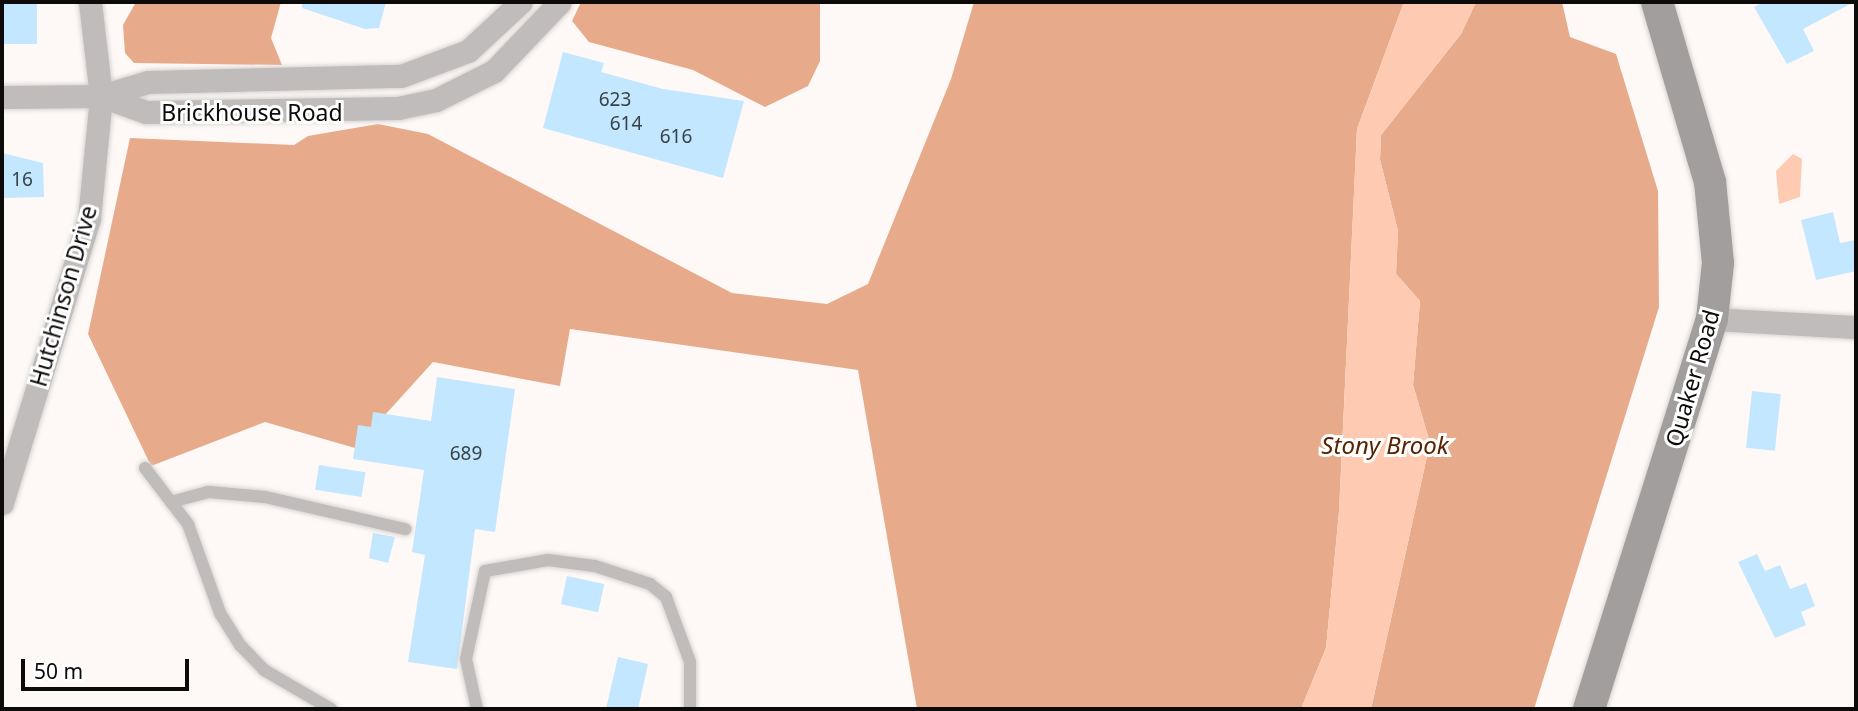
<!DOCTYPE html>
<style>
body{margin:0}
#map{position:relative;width:1858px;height:711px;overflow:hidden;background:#fef9f7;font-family:"Noto Sans",sans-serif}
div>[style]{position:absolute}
.forest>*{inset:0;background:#e7ab8b}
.water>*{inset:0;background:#fecbb2}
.building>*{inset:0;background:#c2e7fe;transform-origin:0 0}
.roads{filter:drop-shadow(0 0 2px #d7d3d1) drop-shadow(0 0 2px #d7d3d1)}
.lane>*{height:12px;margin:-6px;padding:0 6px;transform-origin:6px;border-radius:6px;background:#bfbcbb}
.street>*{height:23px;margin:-11.5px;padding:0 11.5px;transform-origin:11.5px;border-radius:11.5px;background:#bfbcbb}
.secondary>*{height:32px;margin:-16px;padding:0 16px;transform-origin:16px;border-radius:16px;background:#a19e9d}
span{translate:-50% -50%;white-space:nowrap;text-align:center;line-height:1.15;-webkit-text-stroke:6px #fff;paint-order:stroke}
.number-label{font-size:19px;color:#3a4247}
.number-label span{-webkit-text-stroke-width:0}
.street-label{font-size:23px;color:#0c0b0a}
.water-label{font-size:24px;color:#592300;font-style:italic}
.frame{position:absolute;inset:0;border:4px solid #0c0b0a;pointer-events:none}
.scale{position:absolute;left:21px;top:659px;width:168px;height:32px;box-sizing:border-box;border:4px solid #0c0b0a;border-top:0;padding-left:9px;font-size:21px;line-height:24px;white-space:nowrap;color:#0c0b0a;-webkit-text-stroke:5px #fff;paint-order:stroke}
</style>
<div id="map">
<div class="forest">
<div style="clip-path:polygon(136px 2px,281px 2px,271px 38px,282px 65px,134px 63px,125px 53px,123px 25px)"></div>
<div style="clip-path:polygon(581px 2px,820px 2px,820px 61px,808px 86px,765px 107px,693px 70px,589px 42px,572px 21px)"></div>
<div style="clip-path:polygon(974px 2px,1404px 2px,1357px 129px,1339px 512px,1326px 648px,1301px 709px,917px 709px,858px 370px,570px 329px,560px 386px,433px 362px,355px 448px,265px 422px,151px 466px,88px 334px,130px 138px,294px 145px,308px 136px,378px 124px,428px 134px,732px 293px,827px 304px,868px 284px,951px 79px)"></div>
<div style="clip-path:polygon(1476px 2px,1562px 2px,1570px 37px,1616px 54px,1658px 191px,1659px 307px,1534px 709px,1371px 709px,1430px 443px,1413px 385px,1420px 301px,1396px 274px,1398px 231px,1380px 160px,1381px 135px,1461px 34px)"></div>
</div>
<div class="water">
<div style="clip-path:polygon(1404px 2px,1476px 2px,1461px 34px,1381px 135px,1380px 160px,1398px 231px,1396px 274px,1420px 301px,1413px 385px,1430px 443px,1371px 709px,1301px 709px,1326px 648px,1339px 512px,1357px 129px)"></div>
<div style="clip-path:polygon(1793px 154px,1802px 159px,1800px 197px,1779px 204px,1776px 171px)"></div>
</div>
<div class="building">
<div style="left:2px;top:2px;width:35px;height:42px"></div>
<div style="clip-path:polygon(302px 2px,386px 2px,379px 28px,365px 29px,302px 8px)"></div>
<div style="clip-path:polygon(1764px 2px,1854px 2px,1803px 29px,1814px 51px,1787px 64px,1754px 7px)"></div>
<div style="clip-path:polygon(563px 52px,604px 63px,601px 72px,663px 89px,744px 101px,723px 178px,543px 128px)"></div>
<div style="clip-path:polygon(2px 153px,43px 163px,44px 197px,2px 198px)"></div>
<div style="clip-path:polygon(1833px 212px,1840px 243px,1856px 240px,1856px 271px,1816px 280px,1801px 220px)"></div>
<div style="clip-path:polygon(437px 377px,515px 389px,495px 532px,475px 529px,457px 669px,408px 662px,425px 555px,412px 552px,424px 470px,353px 459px,358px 425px,371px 427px,373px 412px,431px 421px)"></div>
<div style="left:1752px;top:391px;width:29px;height:57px;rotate:6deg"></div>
<div style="left:319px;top:465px;width:47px;height:25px;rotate:9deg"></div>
<div style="clip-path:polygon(373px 533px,395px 537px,388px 563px,369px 558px)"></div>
<div style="clip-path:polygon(1757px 554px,1765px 571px,1780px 565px,1790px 589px,1806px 583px,1815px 606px,1801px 612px,1806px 625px,1775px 638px,1738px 562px)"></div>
<div style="left:567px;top:576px;width:38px;height:29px;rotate:12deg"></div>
<div style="clip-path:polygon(618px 657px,648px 664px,638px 709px,606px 709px)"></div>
</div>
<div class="roads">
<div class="lane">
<div style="left:145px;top:468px;width:71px;rotate:52.5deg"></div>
<div style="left:188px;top:524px;width:95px;rotate:70.2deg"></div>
<div style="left:220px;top:613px;width:38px;rotate:58deg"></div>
<div style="left:240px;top:645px;width:35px;rotate:46deg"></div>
<div style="left:264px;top:670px;width:78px;rotate:30.2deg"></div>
<div style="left:171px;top:502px;width:39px;rotate:-15deg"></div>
<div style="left:209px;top:492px;width:56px;rotate:5.1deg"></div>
<div style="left:265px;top:497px;width:144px;rotate:12.9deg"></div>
<div style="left:477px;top:709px;width:51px;rotate:-102.4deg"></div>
<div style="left:466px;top:659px;width:90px;rotate:-77.8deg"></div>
<div style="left:485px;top:571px;width:64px;rotate:-9.9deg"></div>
<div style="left:548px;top:560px;width:47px;rotate:7.3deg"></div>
<div style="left:595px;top:566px;width:58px;rotate:18.1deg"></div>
<div style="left:650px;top:584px;width:21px;rotate:39deg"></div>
<div style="left:666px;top:597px;width:69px;rotate:69.7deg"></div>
<div style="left:690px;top:662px;width:47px;rotate:90deg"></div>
</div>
<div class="street">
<div style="left:101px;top:96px;width:48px;rotate:19.6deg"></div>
<div style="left:146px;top:112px;width:252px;rotate:-0.9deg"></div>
<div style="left:398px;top:108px;width:39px;rotate:-12deg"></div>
<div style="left:436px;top:100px;width:65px;rotate:-26.6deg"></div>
<div style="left:494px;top:71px;width:95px;rotate:-46.3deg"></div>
<div style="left:2px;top:97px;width:99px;rotate:-0.6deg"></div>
<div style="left:101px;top:96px;width:49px;rotate:-16.6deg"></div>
<div style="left:148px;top:82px;width:253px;rotate:-1.4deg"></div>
<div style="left:401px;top:76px;width:72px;rotate:-20.5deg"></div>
<div style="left:468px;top:51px;width:72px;rotate:-42.8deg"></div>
<div style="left:1712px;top:319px;width:144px;rotate:3.2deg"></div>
<div style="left:2px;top:503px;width:297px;rotate:-73deg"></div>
<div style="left:89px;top:219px;width:124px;rotate:-84.4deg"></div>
<div style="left:101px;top:96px;width:95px;rotate:-96.7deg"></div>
</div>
<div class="secondary">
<div style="left:1589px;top:709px;width:409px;rotate:-72.5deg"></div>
<div style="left:1712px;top:319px;width:56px;rotate:-83.9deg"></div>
<div style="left:1718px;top:263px;width:81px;rotate:-95.6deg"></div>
<div style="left:1710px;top:182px;width:188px;rotate:-106.4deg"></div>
</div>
</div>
<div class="number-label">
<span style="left:615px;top:100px">623</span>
<span style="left:626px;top:124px">614</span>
<span style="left:676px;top:137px">616</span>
<span style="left:22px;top:180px">16</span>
<span style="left:466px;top:454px">689</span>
</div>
<div class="street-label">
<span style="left:252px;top:112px">Brickhouse Road</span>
<span style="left:63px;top:296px;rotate:-74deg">Hutchinson Drive</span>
<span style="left:1692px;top:378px;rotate:-74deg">Quaker Road</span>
</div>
<div class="water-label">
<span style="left:1385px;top:445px">Stony Brook</span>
</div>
<div class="frame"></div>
<div class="scale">50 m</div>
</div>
